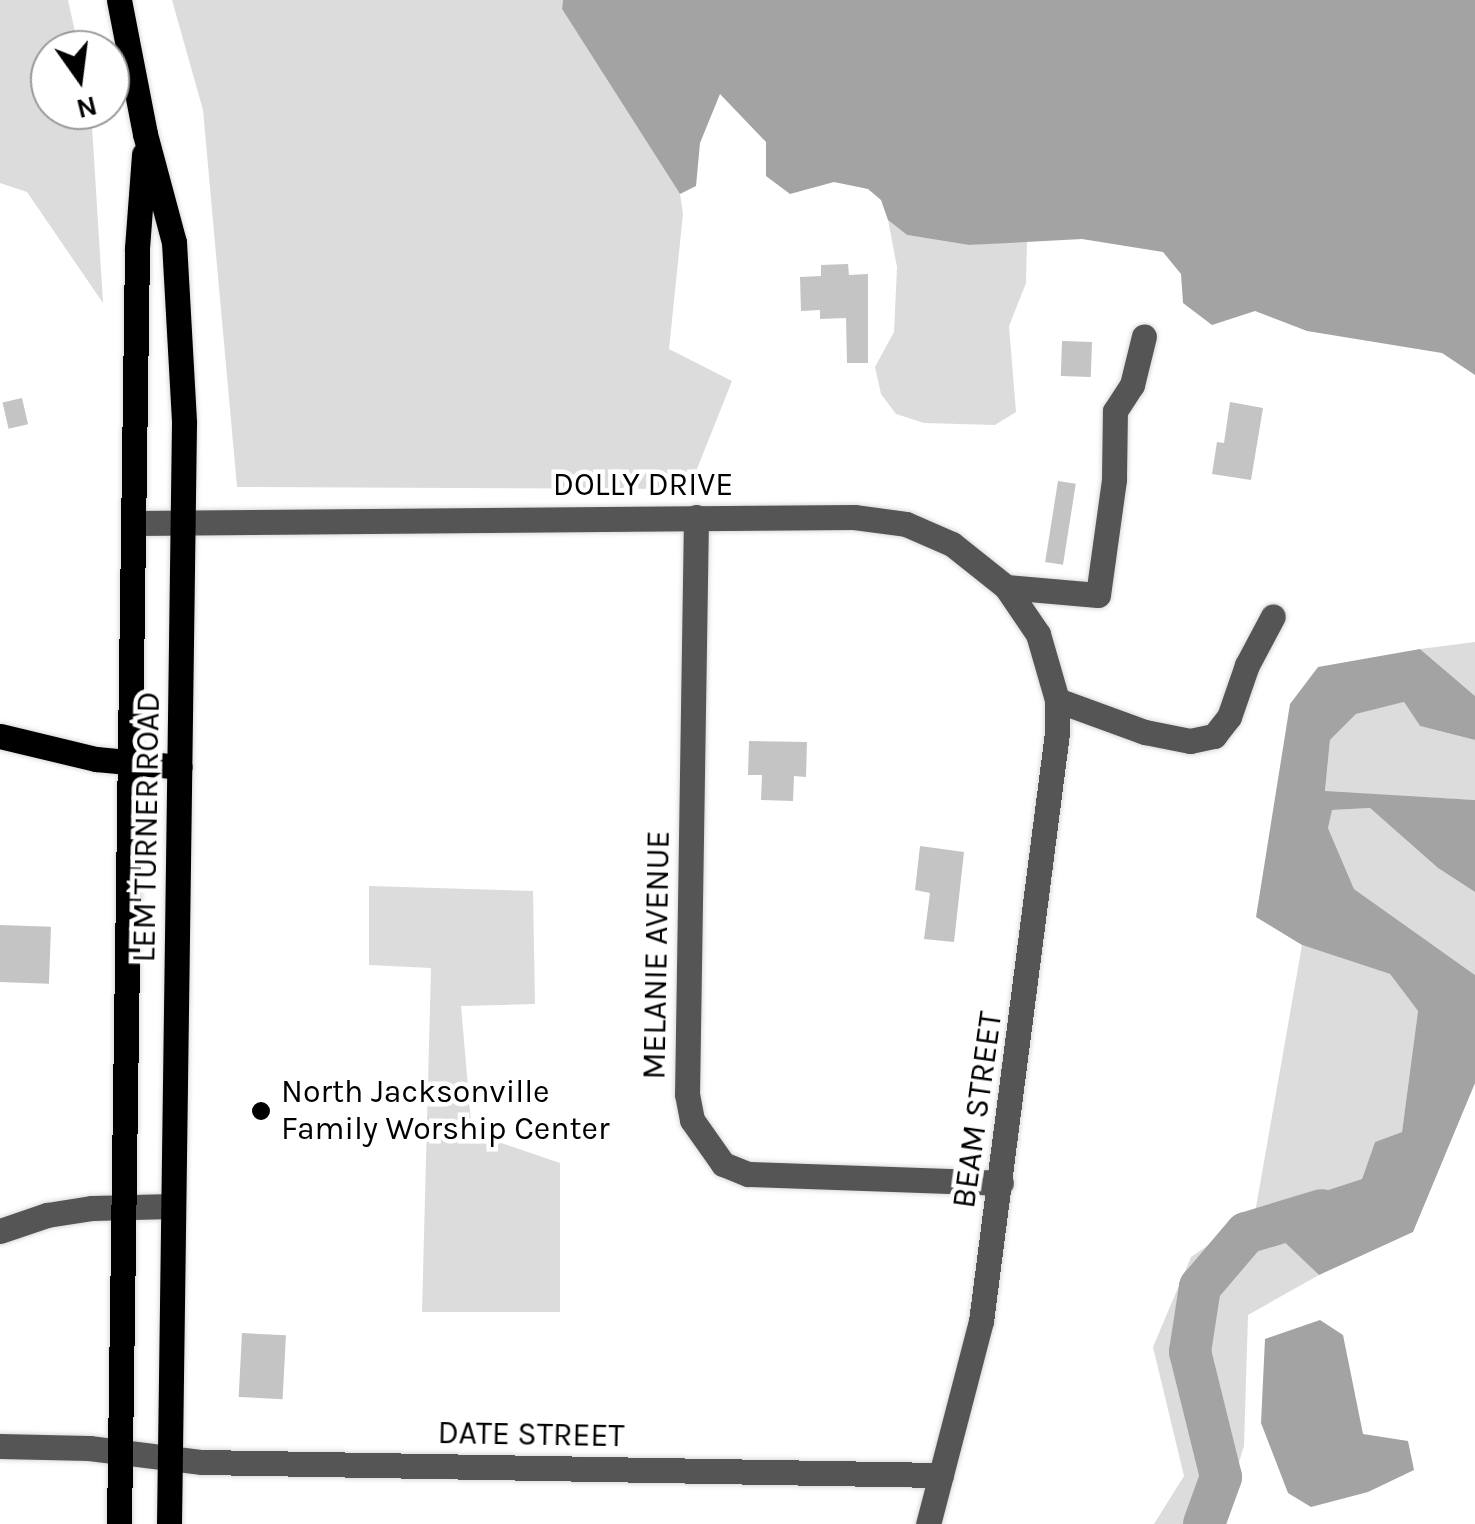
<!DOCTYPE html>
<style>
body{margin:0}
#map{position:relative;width:1475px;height:1524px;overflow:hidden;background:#fff;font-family:Karla,sans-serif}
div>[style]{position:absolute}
.green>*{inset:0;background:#dcdcdc}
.water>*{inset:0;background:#a3a3a3}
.river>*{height:42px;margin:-21px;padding:0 21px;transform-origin:21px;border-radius:21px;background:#a3a3a3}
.building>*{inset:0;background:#c4c4c4;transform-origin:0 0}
.roads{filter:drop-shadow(0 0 2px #dbdbdb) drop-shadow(0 0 2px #dbdbdb)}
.minor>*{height:25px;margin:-12.5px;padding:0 12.5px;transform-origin:12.5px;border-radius:12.5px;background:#555}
.major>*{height:25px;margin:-12.5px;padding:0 12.5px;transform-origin:12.5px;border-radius:12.5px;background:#000}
.dots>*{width:28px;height:28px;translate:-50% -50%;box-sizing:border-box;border:5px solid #fff;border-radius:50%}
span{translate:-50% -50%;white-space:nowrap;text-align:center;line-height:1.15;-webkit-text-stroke:9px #fff;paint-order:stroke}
.street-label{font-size:32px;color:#000}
.poi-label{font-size:32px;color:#000}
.left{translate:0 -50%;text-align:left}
.north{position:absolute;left:30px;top:30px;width:100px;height:100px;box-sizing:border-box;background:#fff;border:2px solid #999;border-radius:50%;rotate:166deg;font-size:28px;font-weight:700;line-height:40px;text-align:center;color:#000}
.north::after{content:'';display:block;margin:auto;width:35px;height:45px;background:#000;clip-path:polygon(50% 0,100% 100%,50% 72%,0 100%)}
</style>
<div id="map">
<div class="green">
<div style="clip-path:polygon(0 0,68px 0,79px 50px,50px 50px,50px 110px,91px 110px,103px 303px,27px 192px,0 183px)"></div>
<div style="clip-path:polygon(172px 0,563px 0,562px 9px,680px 194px,683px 214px,669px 349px,732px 381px,689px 489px,237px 487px,203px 110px)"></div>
<div style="clip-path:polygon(888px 220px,907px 235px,969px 245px,1027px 241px,1026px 283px,1009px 326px,1016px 412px,995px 425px,924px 423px,896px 414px,881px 394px,875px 367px,894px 332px,897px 267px)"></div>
<div style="clip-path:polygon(1475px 642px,1475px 696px,1420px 649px)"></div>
<div style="clip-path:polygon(1404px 702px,1420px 726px,1475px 740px,1475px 800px,1325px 792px,1330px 740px,1356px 714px)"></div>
<div style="clip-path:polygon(1370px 808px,1438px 868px,1475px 892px,1475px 975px,1354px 889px,1328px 828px,1331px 810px)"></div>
<div style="clip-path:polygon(369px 886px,533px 891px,535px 1004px,461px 1006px,472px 1133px,560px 1163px,560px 1312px,422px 1312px,431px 968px,369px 965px)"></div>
<div style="clip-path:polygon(1302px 945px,1390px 974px,1418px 1011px,1402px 1132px,1375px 1142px,1362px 1179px,1256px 1214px,1319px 1275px,1248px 1315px,1244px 1446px,1220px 1524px,1154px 1524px,1184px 1476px,1153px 1347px,1191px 1257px,1255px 1213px)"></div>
</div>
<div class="water">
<div style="clip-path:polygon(563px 0,1475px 0,1475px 375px,1442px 353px,1307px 331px,1255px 311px,1212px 325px,1183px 303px,1181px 274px,1163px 252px,1082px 239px,969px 245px,907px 235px,888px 220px,881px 200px,868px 189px,834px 182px,790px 194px,766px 176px,766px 142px,720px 94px,700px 143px,696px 186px,680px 194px,562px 9px)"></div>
<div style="clip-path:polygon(1420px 649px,1475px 696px,1475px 740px,1420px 726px,1404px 702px,1356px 714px,1330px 740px,1325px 791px,1475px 800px,1475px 892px,1438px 868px,1370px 808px,1332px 810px,1328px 828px,1354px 889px,1475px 975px,1475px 1083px,1413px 1232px,1319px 1275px,1255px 1214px,1362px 1179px,1375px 1142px,1402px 1132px,1418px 1011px,1390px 974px,1302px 945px,1256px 917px,1290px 704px,1318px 667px)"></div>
<div style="clip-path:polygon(1320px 1320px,1343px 1335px,1363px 1434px,1408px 1441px,1414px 1470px,1368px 1492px,1311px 1507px,1288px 1493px,1261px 1423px,1265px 1339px)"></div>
</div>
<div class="river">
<div style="left:1204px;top:1524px;width:50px;rotate:-70.1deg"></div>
<div style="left:1221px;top:1477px;width:129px;rotate:-103.9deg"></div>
<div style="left:1190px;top:1352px;width:66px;rotate:-81.3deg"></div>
<div style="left:1200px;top:1287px;width:71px;rotate:-49.6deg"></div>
<div style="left:1246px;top:1233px;width:79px;rotate:-16.8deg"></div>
</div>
<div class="building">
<div style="clip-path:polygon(848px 264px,849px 275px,868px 274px,868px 363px,847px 363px,846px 318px,820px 319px,820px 310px,801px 311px,800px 277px,821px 276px,821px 265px)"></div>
<div style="left:1092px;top:342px;width:35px;height:30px;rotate:92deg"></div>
<div style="left:22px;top:398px;width:27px;height:20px;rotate:77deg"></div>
<div style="clip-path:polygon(1230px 402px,1263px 408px,1251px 480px,1212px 474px,1217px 442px,1224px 443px)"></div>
<div style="left:1058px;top:481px;width:18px;height:82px;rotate:9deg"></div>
<div style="clip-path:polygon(749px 741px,807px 742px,806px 777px,794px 776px,793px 801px,761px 800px,762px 775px,748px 775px)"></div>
<div style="clip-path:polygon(920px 846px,964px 852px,954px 942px,924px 939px,930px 893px,915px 890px)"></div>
<div style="left:0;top:925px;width:51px;height:57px;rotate:2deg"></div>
<div style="left:242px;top:1333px;width:44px;height:64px;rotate:3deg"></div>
</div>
<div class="roads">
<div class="minor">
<div style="left:696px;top:517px;width:577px;rotate:90.89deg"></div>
<div style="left:687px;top:1094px;width:26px;rotate:79deg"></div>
<div style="left:692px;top:1120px;width:54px;rotate:54.8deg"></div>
<div style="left:723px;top:1164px;width:27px;rotate:22deg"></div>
<div style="left:748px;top:1174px;width:253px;rotate:2deg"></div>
<div style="left:135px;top:523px;width:719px;rotate:-0.48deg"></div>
<div style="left:854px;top:517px;width:52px;rotate:7.7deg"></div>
<div style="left:906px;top:524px;width:50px;rotate:23.5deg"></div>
<div style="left:952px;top:544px;width:69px;rotate:38.5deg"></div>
<div style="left:1006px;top:587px;width:57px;rotate:55.8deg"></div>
<div style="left:1038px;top:634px;width:69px;rotate:73.9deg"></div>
<div style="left:1057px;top:700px;width:33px;rotate:90deg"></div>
<div style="left:1057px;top:733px;width:593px;rotate:97.36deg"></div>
<div style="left:981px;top:1321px;width:210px;rotate:104.6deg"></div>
<div style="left:1006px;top:587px;width:92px;rotate:5deg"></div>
<div style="left:1098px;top:595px;width:117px;rotate:-82.1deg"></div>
<div style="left:1114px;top:479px;width:68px;rotate:-89.2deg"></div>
<div style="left:1115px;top:411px;width:31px;rotate:-57deg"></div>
<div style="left:1132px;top:385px;width:50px;rotate:-76.2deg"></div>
<div style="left:1057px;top:700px;width:94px;rotate:20deg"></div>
<div style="left:1145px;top:732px;width:46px;rotate:11.3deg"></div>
<div style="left:1190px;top:741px;width:25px;rotate:-12deg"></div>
<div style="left:1214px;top:736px;width:24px;rotate:-52deg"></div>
<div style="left:1229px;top:717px;width:55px;rotate:-70.9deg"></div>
<div style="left:1247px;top:665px;width:55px;rotate:-62deg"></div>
<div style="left:0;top:1231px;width:50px;rotate:-18.8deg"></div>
<div style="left:47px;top:1215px;width:46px;rotate:-8.8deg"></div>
<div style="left:92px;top:1208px;width:81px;rotate:-1.4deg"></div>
<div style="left:0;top:1446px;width:89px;rotate:1.3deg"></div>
<div style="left:89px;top:1448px;width:114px;rotate:7.1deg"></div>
<div style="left:202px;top:1462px;width:739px;rotate:1.01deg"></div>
</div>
<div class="major">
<div style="left:119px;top:0;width:136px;rotate:79deg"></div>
<div style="left:145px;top:134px;width:112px;rotate:75deg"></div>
<div style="left:174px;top:242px;width:181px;rotate:86.8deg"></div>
<div style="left:184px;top:423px;width:1101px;rotate:90.78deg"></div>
<div style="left:0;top:736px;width:99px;rotate:13.5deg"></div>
<div style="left:96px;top:759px;width:84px;rotate:5.4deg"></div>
<div style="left:119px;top:1524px;width:1276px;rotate:-89.19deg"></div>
<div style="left:137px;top:248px;width:94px;rotate:-85.7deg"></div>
</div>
</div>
<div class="dots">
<div style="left:261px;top:1111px;background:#000"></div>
</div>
<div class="street-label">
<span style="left:643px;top:485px">DOLLY DRIVE</span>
<span style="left:147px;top:827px;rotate:-89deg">LEM TURNER ROAD</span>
<span style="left:657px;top:955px;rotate:-89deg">MELANIE AVENUE</span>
<span style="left:978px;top:1110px;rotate:-82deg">BEAM STREET</span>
<span style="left:531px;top:1435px;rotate:1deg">DATE STREET</span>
</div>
<div class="poi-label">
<span class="left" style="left:281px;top:1111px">North Jacksonville<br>Family Worship Center</span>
</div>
<div class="north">N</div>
</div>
